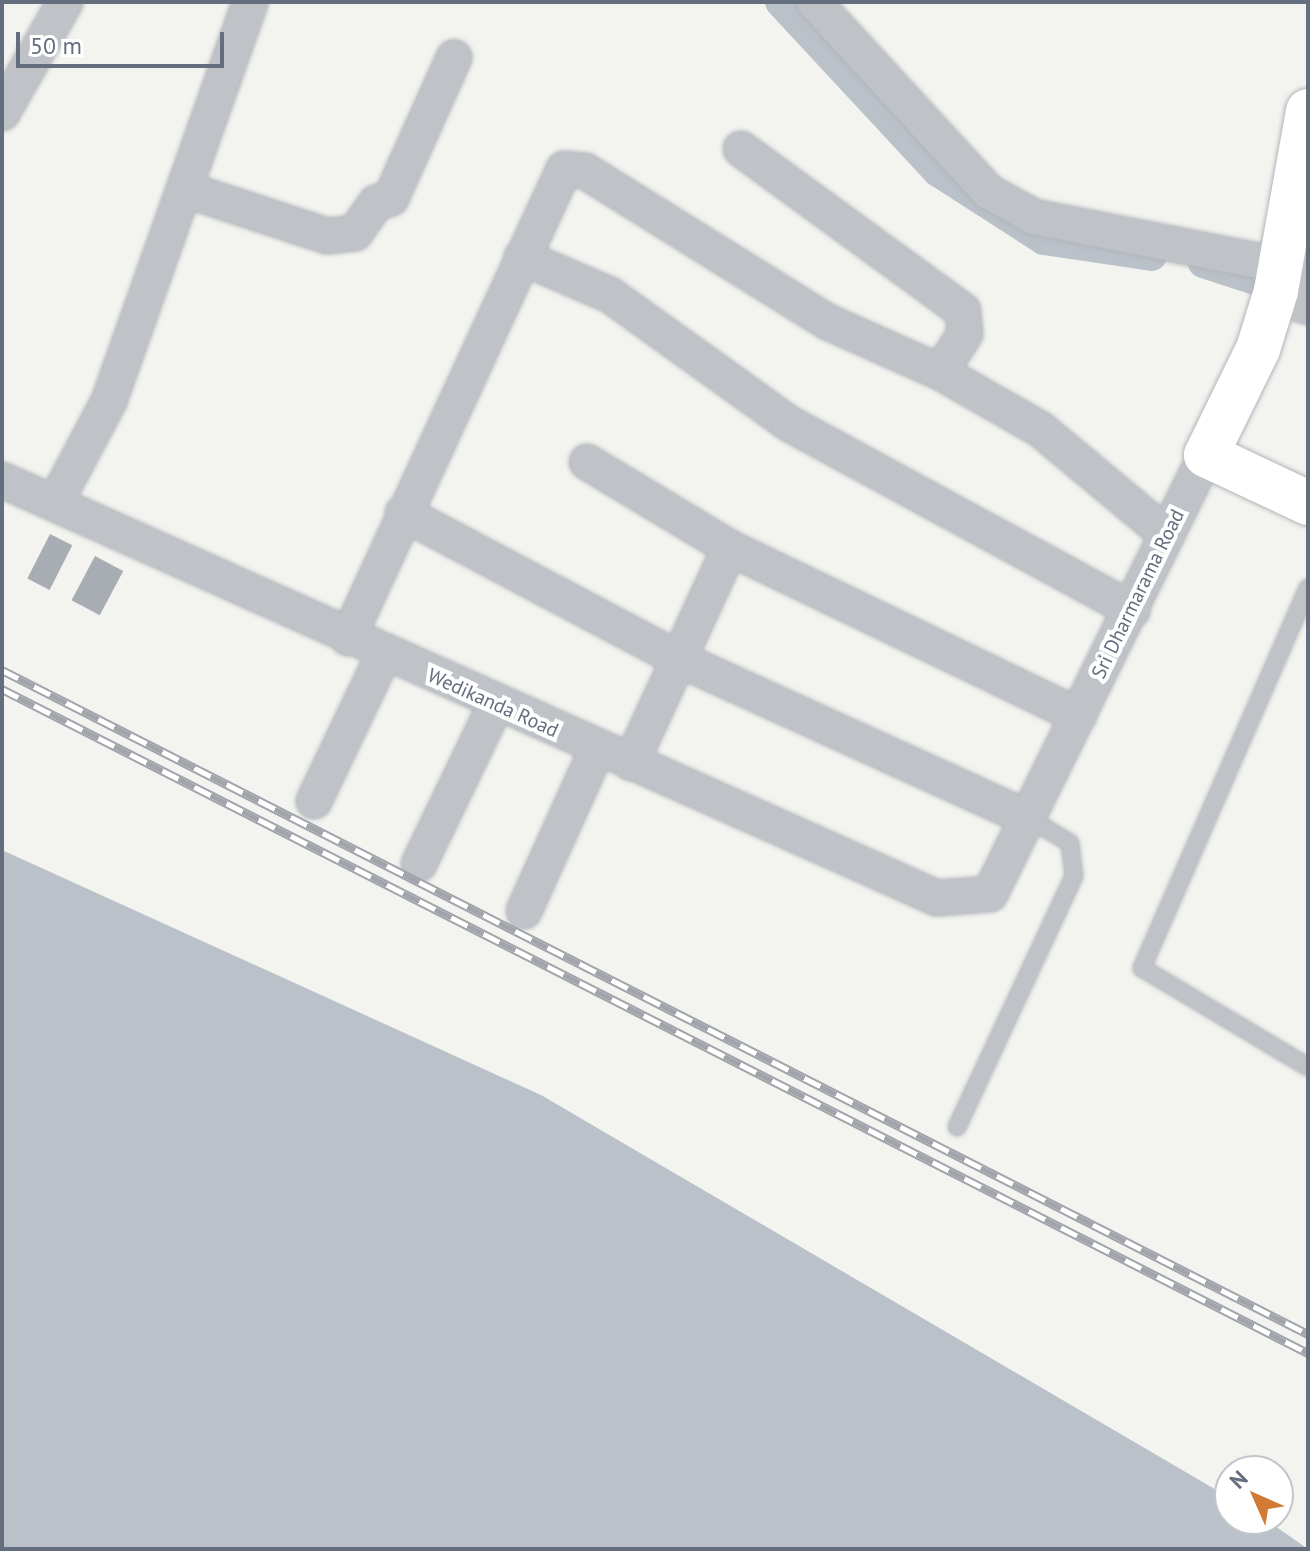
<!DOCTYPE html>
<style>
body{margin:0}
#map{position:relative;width:1310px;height:1551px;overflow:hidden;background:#f3f4f0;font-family:"PT Sans",sans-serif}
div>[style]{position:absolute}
.water>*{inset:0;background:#bac1c8}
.canal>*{height:30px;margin:-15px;padding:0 15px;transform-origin:15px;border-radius:15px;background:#bac1c8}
.building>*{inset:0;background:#a8adb4;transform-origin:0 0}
.roads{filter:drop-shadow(0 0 2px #b2b5ba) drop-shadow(0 0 2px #b2b5ba)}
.lane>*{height:16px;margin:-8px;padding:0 8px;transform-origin:8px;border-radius:8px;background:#bfc2c6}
.street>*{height:34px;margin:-17px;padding:0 17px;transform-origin:17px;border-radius:17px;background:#bfc2c6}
.secondary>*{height:44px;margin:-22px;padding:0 22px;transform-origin:22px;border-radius:22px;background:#fff}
.rail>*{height:9px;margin-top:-4.5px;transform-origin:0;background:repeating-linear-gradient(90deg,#fff 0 18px,#a1a4aa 0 36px);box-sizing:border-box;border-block:2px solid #a1a4aa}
span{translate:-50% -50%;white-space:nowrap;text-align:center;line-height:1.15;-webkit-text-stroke:8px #fff;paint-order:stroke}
.street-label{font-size:20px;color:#656e7f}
.frame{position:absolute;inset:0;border:4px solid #656e7f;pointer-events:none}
.north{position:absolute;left:1214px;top:1455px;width:80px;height:80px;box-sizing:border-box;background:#fff;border:2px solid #c1c5cc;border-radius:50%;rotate:315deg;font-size:22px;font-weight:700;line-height:32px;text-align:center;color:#656e7f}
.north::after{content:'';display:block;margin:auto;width:28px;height:36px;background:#d37931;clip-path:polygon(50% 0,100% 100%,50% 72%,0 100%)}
.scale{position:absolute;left:16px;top:32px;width:208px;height:36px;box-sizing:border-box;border:4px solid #656e7f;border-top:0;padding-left:10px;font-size:24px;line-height:28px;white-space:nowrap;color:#656e7f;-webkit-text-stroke:6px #fff;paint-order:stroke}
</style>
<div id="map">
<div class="water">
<div style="clip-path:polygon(2px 850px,541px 1095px,1230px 1498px,1230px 1519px,1265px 1519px,1308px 1549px,2px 1549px)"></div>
</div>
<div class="canal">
<div style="left:780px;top:2px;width:232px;rotate:47.1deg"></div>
<div style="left:938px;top:172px;width:126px;rotate:32.7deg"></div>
<div style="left:1044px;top:240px;width:109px;rotate:8.4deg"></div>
<div style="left:1203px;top:263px;width:97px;rotate:18.1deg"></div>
</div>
<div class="building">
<div style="left:50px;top:534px;width:25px;height:50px;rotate:27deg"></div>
<div style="left:95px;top:556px;width:32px;height:50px;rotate:28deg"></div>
</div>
<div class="roads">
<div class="lane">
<div style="left:1308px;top:588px;width:415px;rotate:113.6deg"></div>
<div style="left:1142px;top:968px;width:193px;rotate:30.8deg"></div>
<div style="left:957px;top:1127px;width:277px;rotate:-65deg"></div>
<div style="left:1074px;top:876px;width:33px;rotate:-97deg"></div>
<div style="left:1070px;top:843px;width:49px;rotate:-149.2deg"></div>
</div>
<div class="street">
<div style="left:814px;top:2px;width:258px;rotate:47.4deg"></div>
<div style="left:989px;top:192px;width:51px;rotate:29.1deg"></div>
<div style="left:1034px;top:217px;width:279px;rotate:11.1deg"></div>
<div style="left:2px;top:113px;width:128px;rotate:-60.4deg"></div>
<div style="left:741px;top:149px;width:275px;rotate:36.1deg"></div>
<div style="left:963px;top:311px;width:23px;rotate:85deg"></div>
<div style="left:965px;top:334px;width:45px;rotate:123.3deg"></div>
<div style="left:184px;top:189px;width:151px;rotate:18.2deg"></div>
<div style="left:327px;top:236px;width:28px;rotate:-6deg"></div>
<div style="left:355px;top:233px;width:37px;rotate:-55deg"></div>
<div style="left:376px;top:203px;width:16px;rotate:-18deg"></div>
<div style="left:391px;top:198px;width:154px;rotate:-65.8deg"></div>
<div style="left:522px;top:257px;width:96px;rotate:23.4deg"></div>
<div style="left:610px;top:295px;width:219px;rotate:35.7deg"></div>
<div style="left:788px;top:423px;width:392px;rotate:28.5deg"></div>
<div style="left:1275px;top:296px;width:35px;rotate:18deg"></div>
<div style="left:587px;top:462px;width:167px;rotate:31deg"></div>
<div style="left:730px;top:548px;width:387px;rotate:25.7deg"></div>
<div style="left:2px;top:480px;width:1024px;rotate:24.09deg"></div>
<div style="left:937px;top:898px;width:53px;rotate:-4.3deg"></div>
<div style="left:990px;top:894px;width:489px;rotate:-63.8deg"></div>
<div style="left:55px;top:503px;width:115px;rotate:-62.1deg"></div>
<div style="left:109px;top:401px;width:423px;rotate:-70.5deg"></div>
<div style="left:403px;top:513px;width:314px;rotate:27.9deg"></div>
<div style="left:681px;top:660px;width:381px;rotate:24.5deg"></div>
<div style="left:348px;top:638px;width:516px;rotate:-65.27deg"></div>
<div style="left:564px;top:169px;width:21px;rotate:5deg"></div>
<div style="left:585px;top:171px;width:286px;rotate:31.9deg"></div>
<div style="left:828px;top:322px;width:123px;rotate:24.1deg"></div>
<div style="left:940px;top:372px;width:115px;rotate:29.7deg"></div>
<div style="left:1040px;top:429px;width:165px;rotate:39.8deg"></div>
<div style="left:631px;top:763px;width:237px;rotate:-65.3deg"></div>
<div style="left:314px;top:801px;width:163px;rotate:-64.5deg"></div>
<div style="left:419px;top:864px;width:178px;rotate:-64.3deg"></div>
<div style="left:524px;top:911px;width:178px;rotate:-65.7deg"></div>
</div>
<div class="secondary">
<div style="left:1308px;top:111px;width:183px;rotate:100.1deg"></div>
<div style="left:1276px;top:291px;width:61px;rotate:107.2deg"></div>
<div style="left:1258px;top:349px;width:118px;rotate:116.1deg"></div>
<div style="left:1206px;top:455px;width:113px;rotate:25.2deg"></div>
</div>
</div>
<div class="rail">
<div style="left:2px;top:670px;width:1465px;rotate:26.95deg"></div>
<div style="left:2px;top:689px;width:1465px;rotate:26.95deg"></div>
</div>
<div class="street-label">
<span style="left:1138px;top:594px;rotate:-64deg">Sri Dharmarama Road</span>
<span style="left:493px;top:703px;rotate:24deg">Wedikanda Road</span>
</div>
<div class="frame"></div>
<div class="north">N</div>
<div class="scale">50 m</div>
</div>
